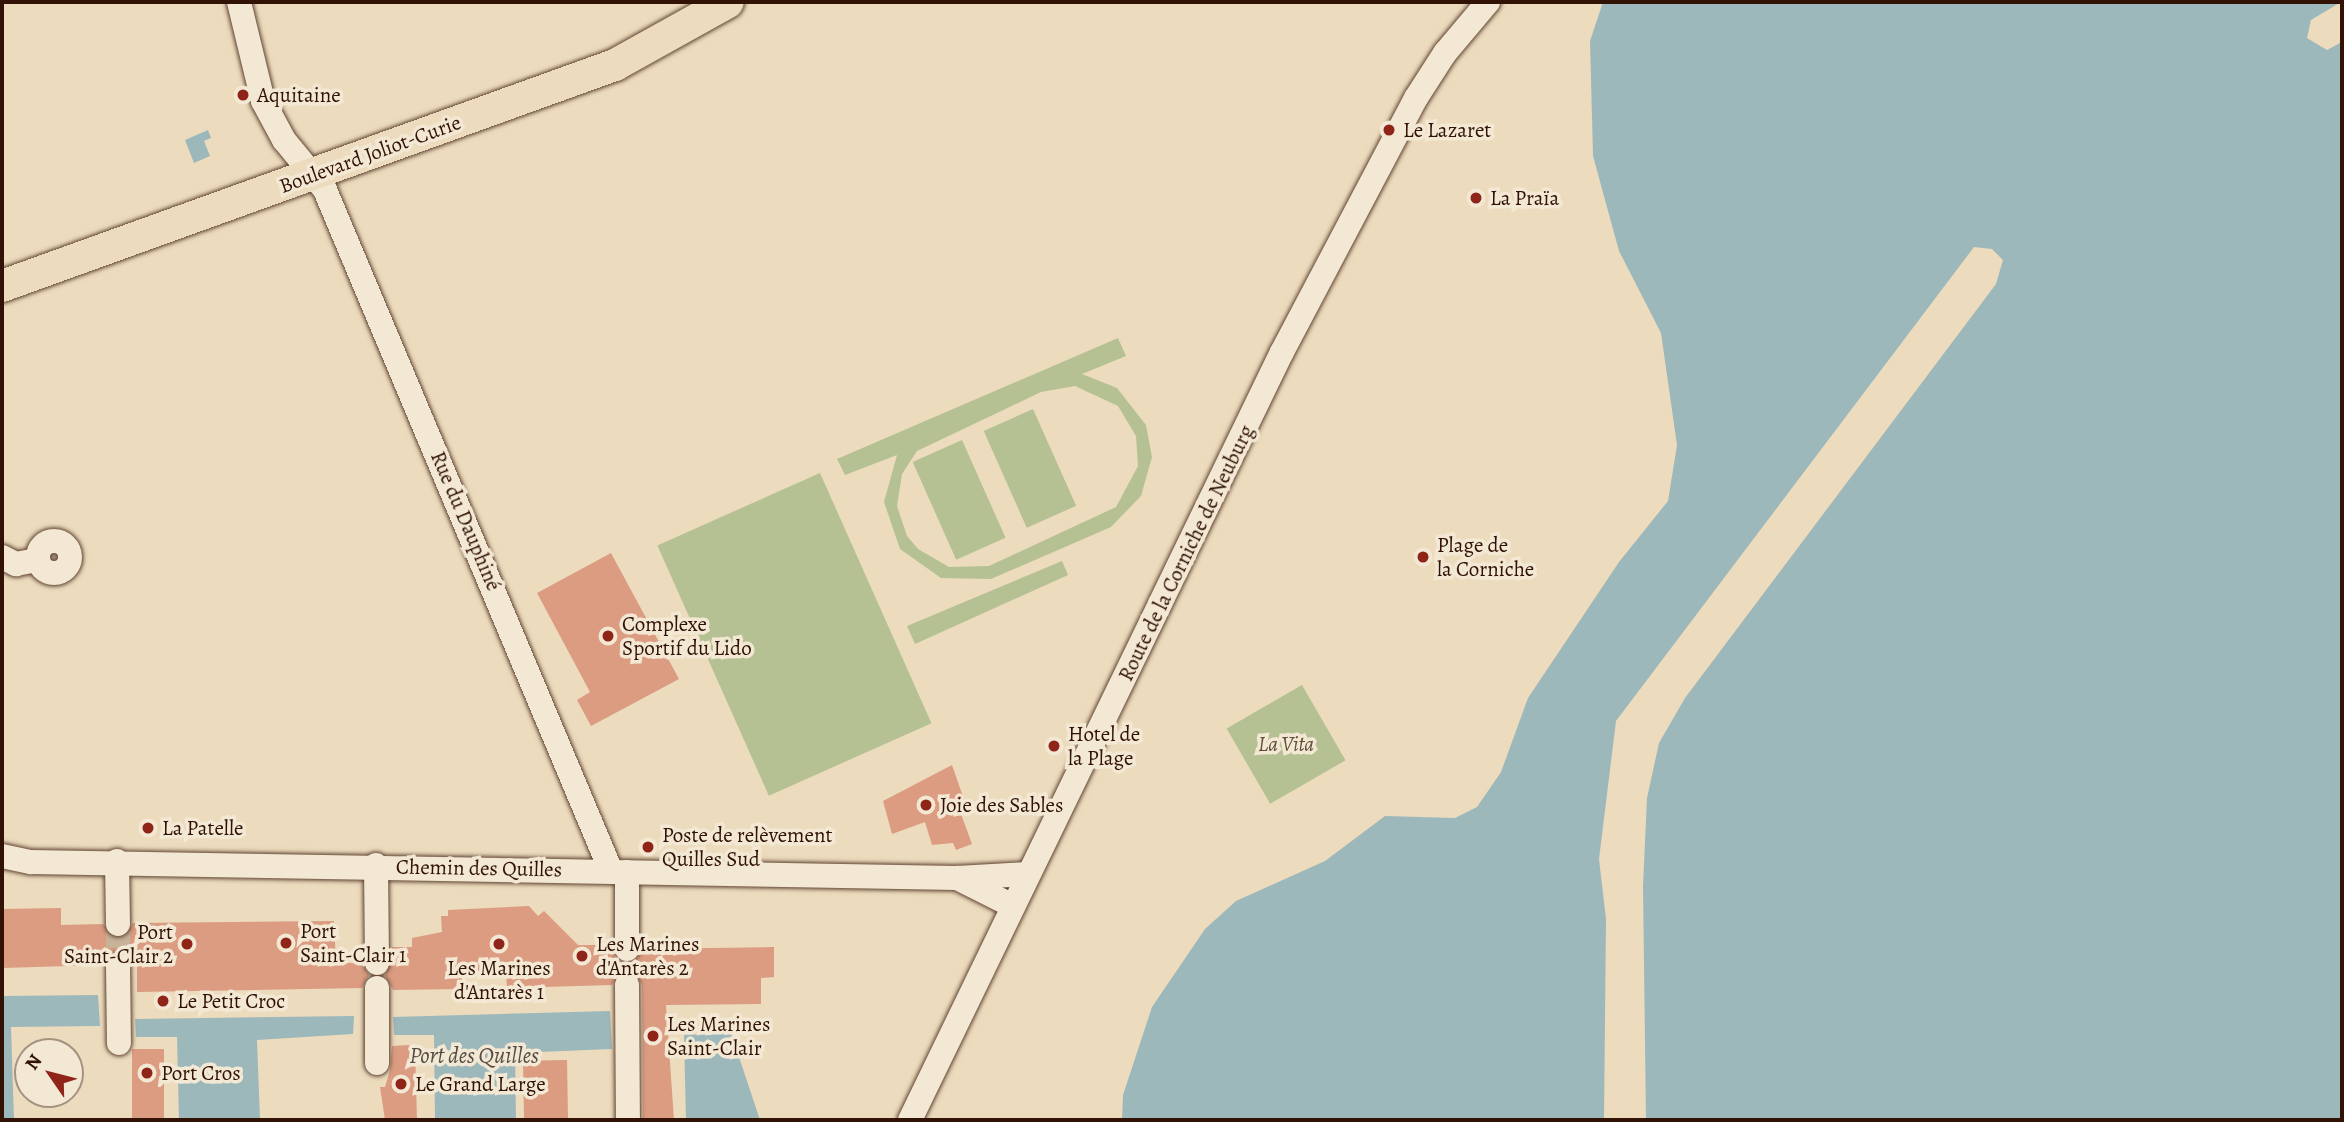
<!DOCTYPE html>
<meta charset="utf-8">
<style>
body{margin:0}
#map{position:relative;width:2344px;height:1122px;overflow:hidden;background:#ecdbbd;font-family:Alegreya,serif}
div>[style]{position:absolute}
.green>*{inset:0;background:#b5c193;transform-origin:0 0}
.water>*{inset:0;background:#9db8bb}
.pier>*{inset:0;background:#ecdbbd}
.building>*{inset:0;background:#db9c82;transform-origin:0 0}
.minor-tunnel>*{height:24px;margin-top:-12px;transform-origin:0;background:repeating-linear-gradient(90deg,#c7b398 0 24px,transparent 0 36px)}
.roads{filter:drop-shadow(0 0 2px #604432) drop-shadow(0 0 2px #604432)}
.minor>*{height:24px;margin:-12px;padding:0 12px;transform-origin:12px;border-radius:12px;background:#f3e8d4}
.minor>.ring{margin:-12px;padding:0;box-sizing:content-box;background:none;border:24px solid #f3e8d4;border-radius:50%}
.major>*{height:32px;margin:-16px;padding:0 16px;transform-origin:16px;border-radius:16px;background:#ecdbbd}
.dots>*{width:19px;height:19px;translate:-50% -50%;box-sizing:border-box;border:4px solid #f3e8d4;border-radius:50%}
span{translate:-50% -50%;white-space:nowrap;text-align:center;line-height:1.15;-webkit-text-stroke:7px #f3e8d4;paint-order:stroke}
.poi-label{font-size:21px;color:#311204}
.left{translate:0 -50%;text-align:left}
.right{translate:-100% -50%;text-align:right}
.street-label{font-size:21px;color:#311204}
.park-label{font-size:21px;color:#5f4f36;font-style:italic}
.water-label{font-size:23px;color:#574c44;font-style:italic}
.frame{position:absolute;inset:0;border:4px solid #311204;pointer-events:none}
.north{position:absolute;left:14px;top:1038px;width:70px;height:70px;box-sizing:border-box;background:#f3e8d4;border:2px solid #a59281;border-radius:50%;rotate:305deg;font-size:19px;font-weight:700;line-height:28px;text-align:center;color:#311204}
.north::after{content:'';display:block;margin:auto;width:24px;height:32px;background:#8f2418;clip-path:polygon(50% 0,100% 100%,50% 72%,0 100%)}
</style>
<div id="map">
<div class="green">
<div style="clip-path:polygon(evenodd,1118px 338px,1126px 356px,1082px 374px,1117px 388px,1146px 425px,1152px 457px,1141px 496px,1111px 527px,991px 579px,941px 578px,900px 549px,884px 502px,897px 455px,845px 475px,837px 459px,1118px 338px,1075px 386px,1118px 406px,1136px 436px,1138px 466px,1116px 507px,989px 566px,949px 567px,918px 549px,907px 536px,897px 506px,902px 474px,917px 451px,1041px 392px,1075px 386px)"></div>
<div style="left:1033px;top:409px;width:106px;height:54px;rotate:66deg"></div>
<div style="left:962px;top:440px;width:107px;height:54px;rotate:66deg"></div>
<div style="left:820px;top:473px;width:274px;height:178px;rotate:66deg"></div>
<div style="clip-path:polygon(1062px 561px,1068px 575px,915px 644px,907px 626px)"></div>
<div style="left:1302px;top:685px;width:87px;height:87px;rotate:60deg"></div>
</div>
<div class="water">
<div style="clip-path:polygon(1603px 2px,2341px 2px,2311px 20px,2307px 38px,2327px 50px,2342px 42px,2342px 1120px,1122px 1120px,1123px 1095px,1152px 1007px,1205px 929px,1236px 901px,1325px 861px,1385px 816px,1455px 818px,1477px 807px,1501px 772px,1528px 698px,1619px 562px,1668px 501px,1677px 445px,1661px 333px,1619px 251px,1593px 156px,1590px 41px)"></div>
<div style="clip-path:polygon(208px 130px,211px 138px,204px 141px,210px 156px,194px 163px,185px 140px)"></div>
<div style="clip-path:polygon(98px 995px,100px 1026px,11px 1027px,14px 1120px,2px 1120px,2px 996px)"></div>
<div style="clip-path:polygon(610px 1011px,612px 1049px,515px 1053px,516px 1120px,435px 1120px,434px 1035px,394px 1035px,393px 1017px)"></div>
<div style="clip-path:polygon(354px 1016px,353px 1034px,257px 1040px,260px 1120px,179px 1120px,177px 1037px,136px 1037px,135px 1019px)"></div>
<div style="clip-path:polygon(731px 1033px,760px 1120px,686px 1120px,684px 1035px)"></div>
</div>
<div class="pier">
<div style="clip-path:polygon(1974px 247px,1992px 249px,2003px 260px,1996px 284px,1685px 698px,1659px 743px,1647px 798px,1643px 886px,1646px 1120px,1604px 1120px,1606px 919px,1599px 859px,1616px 721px)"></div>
</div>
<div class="building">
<div style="clip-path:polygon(611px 553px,679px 679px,591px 726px,577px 700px,590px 692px,537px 593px)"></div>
<div style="clip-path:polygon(952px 765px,968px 811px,961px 814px,972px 844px,956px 850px,953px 843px,932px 845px,925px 822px,892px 834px,883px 801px)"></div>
<div style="clip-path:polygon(529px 906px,538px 916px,544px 911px,578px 945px,612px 945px,615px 957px,626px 964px,635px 961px,642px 949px,774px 947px,774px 977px,761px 978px,761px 1004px,666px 1005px,674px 1120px,643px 1120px,642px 985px,634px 972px,619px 973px,612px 985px,507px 988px,506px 974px,462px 975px,462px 989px,393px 990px,385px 976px,392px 947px,412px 947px,412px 938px,442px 932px,441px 916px,448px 916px,448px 910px)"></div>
<div style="clip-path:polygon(61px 908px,61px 925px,103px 924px,118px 939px,126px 936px,133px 923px,334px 921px,336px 963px,362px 963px,369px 975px,362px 988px,137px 992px,137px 965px,118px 950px,110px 953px,103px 965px,2px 968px,2px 909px)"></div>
<div style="clip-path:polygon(409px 1045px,415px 1048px,417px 1120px,385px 1120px,380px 1087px,385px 1087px,390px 1070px,392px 1046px)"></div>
<div style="left:132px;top:1049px;width:32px;height:71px"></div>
<div style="left:567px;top:1060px;width:60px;height:44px;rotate:89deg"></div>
</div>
<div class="minor-tunnel">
<div style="left:118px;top:924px;width:41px;rotate:90deg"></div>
<div style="left:627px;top:985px;width:36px;rotate:-90deg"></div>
</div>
<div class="roads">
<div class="minor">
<div style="left:239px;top:2px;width:102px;rotate:76.4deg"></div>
<div style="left:263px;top:101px;width:44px;rotate:61.7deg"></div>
<div style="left:284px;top:140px;width:65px;rotate:50.6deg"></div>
<div style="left:325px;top:190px;width:739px;rotate:67.22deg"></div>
<div class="ring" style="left:38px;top:541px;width:8px;height:8px"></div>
<div style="left:2px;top:557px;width:16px;rotate:27deg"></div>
<div style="left:16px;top:564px;width:21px;rotate:-11deg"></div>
<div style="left:2px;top:856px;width:30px;rotate:12deg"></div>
<div style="left:31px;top:862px;width:926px;rotate:0.99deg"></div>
<div style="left:117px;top:861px;width:63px;rotate:89.1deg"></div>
<div style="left:376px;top:865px;width:98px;rotate:89.4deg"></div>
<div style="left:1013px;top:906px;width:63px;rotate:-153.4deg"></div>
<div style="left:957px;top:878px;width:71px;rotate:-3.2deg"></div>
<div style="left:627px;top:949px;width:77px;rotate:-90deg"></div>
<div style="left:118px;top:965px;width:78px;rotate:89.3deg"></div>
<div style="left:627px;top:985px;width:135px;rotate:89.6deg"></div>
<div style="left:377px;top:1063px;width:75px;rotate:-90deg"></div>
<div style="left:910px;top:1120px;width:853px;rotate:-64.16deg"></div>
<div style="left:1282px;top:352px;width:287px;rotate:-62.2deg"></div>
<div style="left:1416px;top:98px;width:54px;rotate:-57.2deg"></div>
<div style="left:1445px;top:53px;width:67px;rotate:-49.9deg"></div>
</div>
<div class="major">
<div style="left:2px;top:286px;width:652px;rotate:-19.83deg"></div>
<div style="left:615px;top:65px;width:129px;rotate:-29.1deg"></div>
</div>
</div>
<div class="dots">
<div style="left:243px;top:95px;background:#8f2418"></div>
<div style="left:1389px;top:130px;background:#8f2418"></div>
<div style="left:1476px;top:198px;background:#8f2418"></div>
<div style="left:1423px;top:557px;background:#8f2418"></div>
<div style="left:608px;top:636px;background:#8f2418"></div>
<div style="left:1054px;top:746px;background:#8f2418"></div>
<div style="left:926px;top:805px;background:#8f2418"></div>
<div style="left:148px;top:828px;background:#8f2418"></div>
<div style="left:648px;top:847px;background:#8f2418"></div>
<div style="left:286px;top:943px;background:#8f2418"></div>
<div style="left:187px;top:944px;background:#8f2418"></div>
<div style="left:499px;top:944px;background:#8f2418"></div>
<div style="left:582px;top:956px;background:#8f2418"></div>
<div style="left:163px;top:1001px;background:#8f2418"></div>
<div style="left:653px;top:1036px;background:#8f2418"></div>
<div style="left:147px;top:1073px;background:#8f2418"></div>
<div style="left:401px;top:1084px;background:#8f2418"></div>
</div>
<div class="poi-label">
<span class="left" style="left:257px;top:95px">Aquitaine</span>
<span class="left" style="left:1403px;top:130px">Le Lazaret</span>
<span class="left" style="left:1490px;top:198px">La Praïa</span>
<span class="left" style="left:1437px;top:557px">Plage de<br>la Corniche</span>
<span class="left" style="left:622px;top:636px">Complexe<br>Sportif du Lido</span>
<span class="left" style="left:1068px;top:746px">Hotel de<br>la Plage</span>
<span class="left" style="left:940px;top:805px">Joie des Sables</span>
<span class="left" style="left:162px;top:828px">La Patelle</span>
<span class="left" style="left:662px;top:847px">Poste de relèvement<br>Quilles Sud</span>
<span class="left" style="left:300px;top:943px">Port<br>Saint-Clair 1</span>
<span class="right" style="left:173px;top:944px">Port<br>Saint-Clair 2</span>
<span class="left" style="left:596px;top:956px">Les Marines<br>d'Antarès 2</span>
<span style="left:499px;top:980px">Les Marines<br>d'Antarès 1</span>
<span class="left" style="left:177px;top:1001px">Le Petit Croc</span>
<span class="left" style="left:667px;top:1036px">Les Marines<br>Saint-Clair</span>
<span class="left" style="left:161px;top:1073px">Port Cros</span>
<span class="left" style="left:415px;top:1084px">Le Grand Large</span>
</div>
<div class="street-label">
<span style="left:370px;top:154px;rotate:-20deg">Boulevard Joliot-Curie</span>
<span style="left:466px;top:521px;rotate:67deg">Rue du Dauphiné</span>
<span style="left:1186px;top:553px;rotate:-64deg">Route de la Corniche de Neuburg</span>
<span style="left:479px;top:868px;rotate:1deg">Chemin des Quilles</span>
</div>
<div class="park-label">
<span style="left:1286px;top:744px">La Vita</span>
</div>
<div class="water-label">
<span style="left:474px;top:1056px">Port des Quilles</span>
</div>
<div class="frame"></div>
<div class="north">N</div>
</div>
